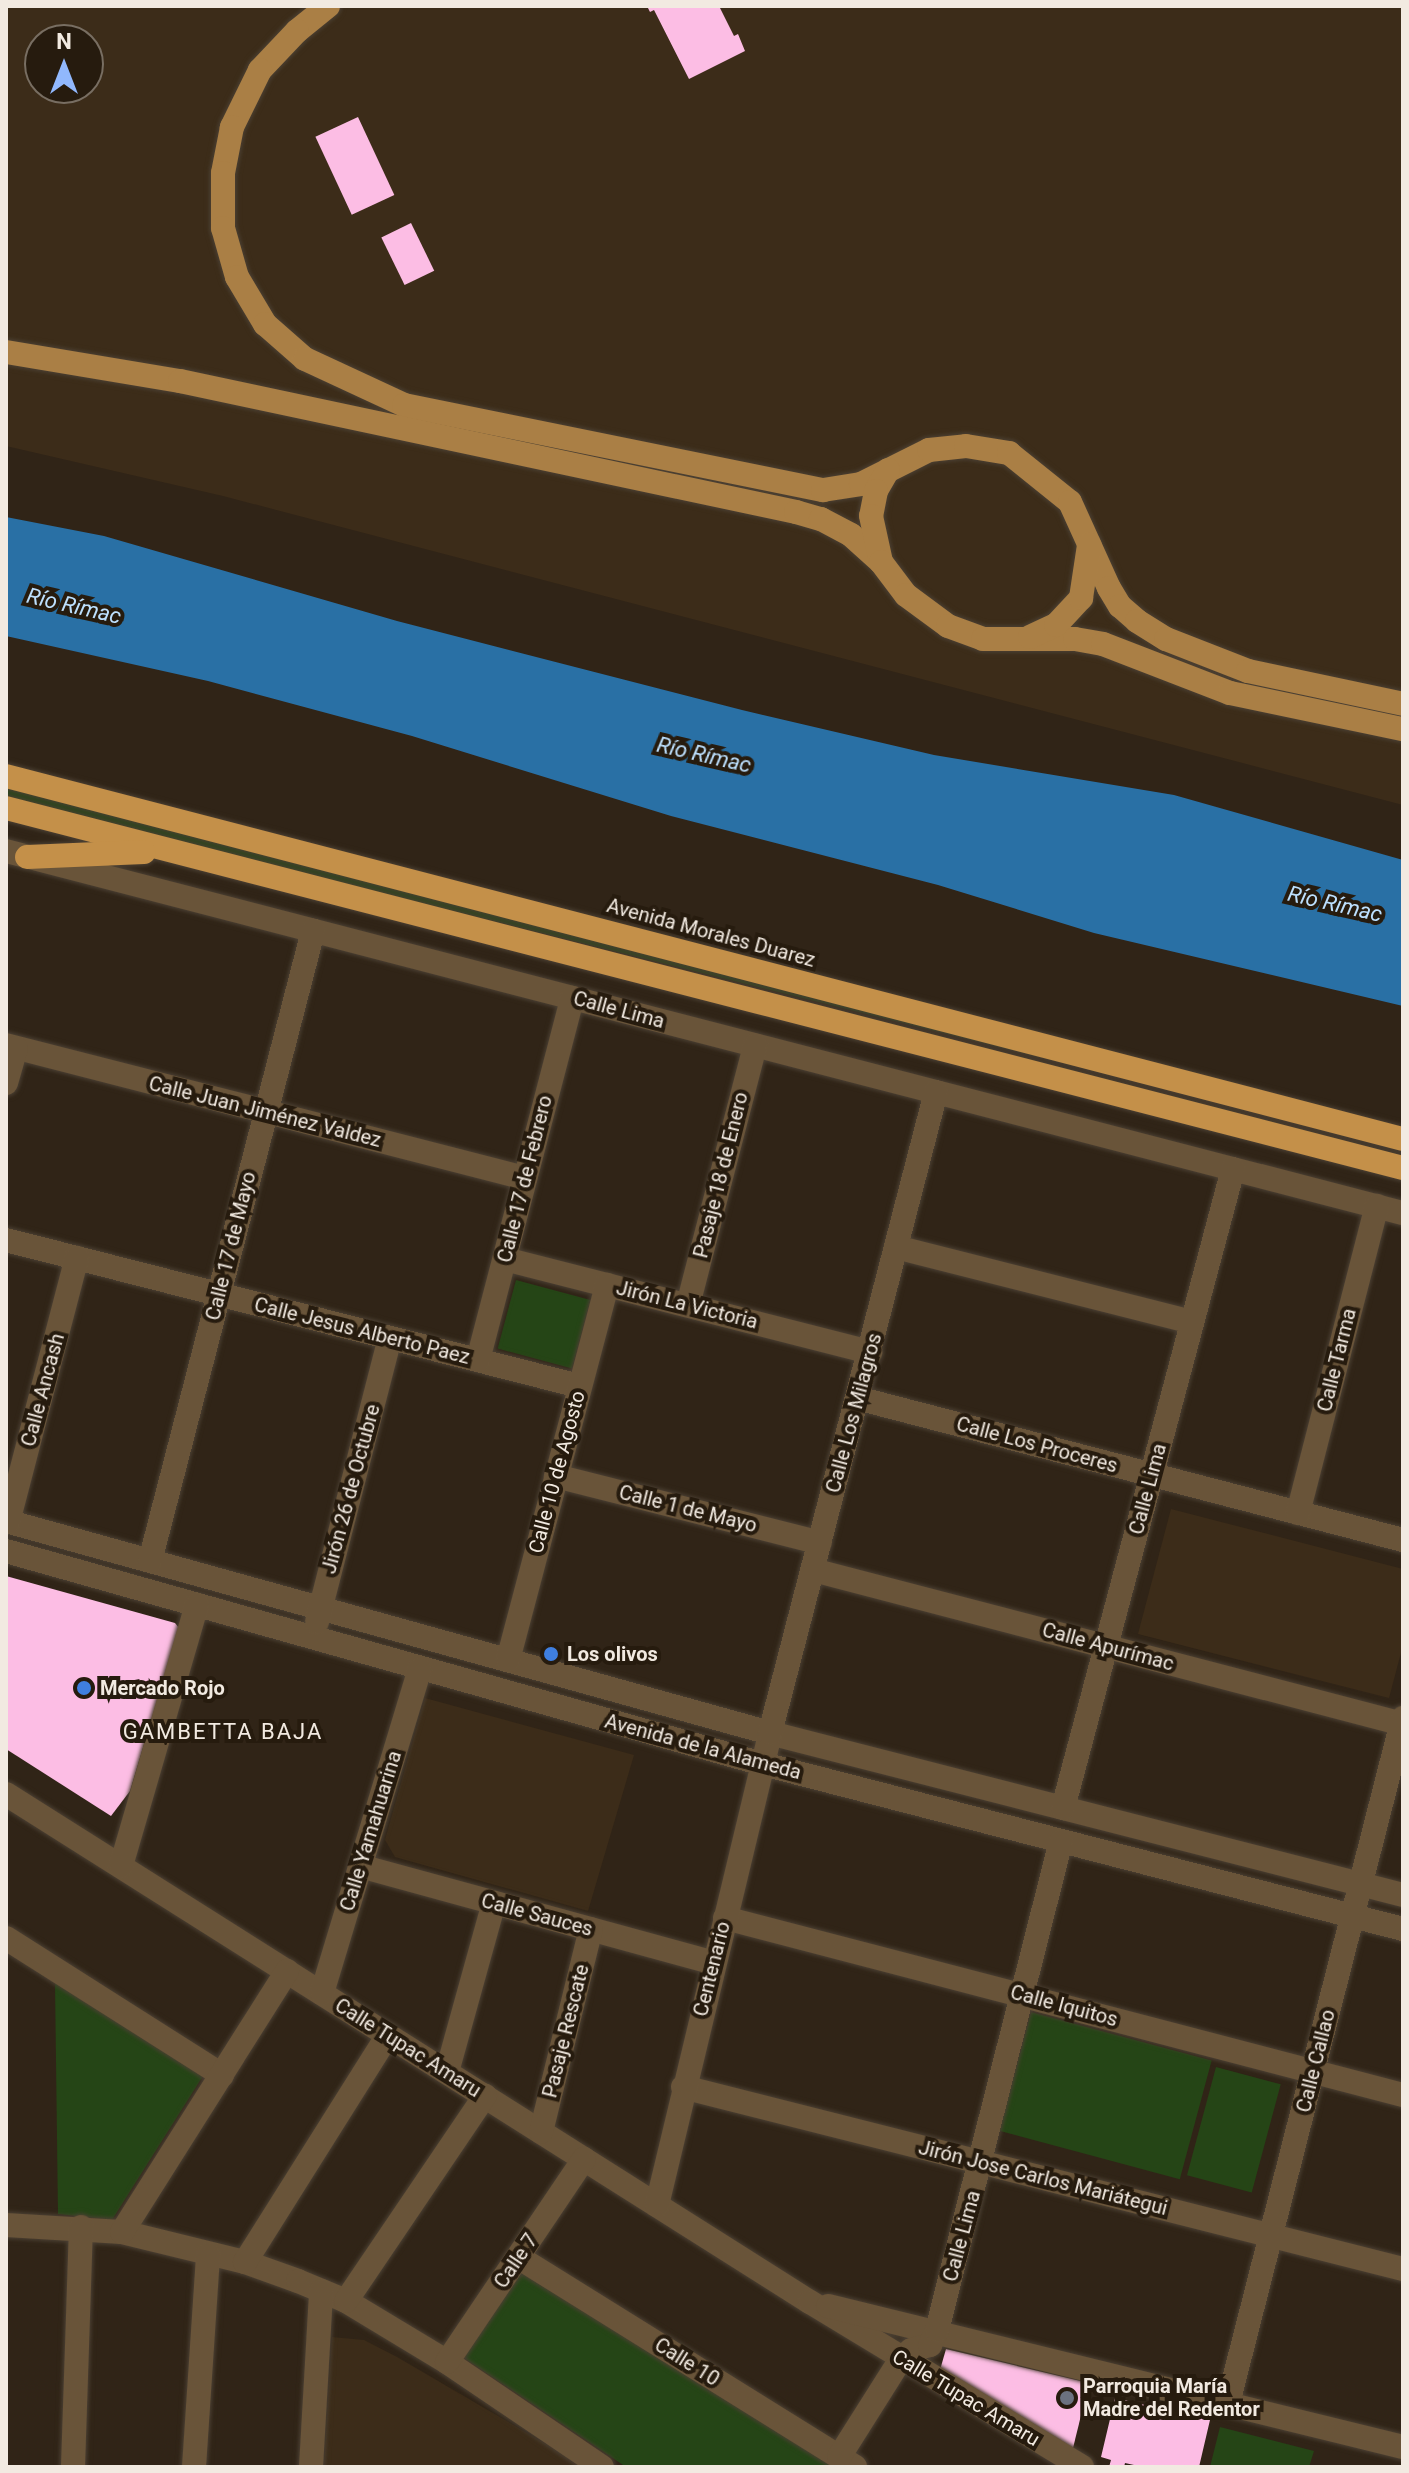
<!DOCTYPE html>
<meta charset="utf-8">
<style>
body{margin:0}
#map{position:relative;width:1409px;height:2473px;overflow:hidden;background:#302417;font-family:Roboto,sans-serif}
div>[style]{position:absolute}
.built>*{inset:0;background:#3c2c19}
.green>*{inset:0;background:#254516;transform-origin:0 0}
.water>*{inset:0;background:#2970a5}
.building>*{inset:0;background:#fcbde4;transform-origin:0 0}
.roads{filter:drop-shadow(0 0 2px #4b4033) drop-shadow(0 0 2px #4b4033)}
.minor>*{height:24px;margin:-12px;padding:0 12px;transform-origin:12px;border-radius:12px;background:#695439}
.major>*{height:24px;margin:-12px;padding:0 12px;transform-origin:12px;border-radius:12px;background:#aa7f45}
.highway>*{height:24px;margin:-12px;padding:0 12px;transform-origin:12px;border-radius:12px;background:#c49049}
.dots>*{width:22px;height:22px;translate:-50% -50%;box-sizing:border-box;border:4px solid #261b0e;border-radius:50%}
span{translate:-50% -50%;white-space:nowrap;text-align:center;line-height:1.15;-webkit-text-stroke:8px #261b0e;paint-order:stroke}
.street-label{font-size:20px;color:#f2eae1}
.poi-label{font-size:20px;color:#f2eae1;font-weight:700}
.left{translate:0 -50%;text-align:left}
.water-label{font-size:22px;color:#bde0fe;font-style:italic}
.neighbourhood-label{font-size:22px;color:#f2eae1;letter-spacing:2px}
.frame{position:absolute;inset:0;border:8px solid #f2eae1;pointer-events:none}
.north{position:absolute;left:24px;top:24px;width:80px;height:80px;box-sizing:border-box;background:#261b0e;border:2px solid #786e62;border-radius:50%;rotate:0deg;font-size:22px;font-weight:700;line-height:32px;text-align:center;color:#f2eae1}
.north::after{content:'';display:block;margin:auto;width:28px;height:36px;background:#91b8fd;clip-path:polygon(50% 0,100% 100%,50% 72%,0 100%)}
</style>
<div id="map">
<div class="built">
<div style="clip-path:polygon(evenodd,6px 6px,1403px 6px,1403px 805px,223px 496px,6px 446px,6px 6px,40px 40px,88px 40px,88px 88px,40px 88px,40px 40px)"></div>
<div style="clip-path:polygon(1171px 1509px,1403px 1569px,1403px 1645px,1389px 1698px,1138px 1634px)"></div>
<div style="clip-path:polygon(425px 1698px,634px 1755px,588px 1911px,395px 1857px,385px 1840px)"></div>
<div style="clip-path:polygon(332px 2337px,364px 2340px,397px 2357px,585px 2467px,324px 2467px)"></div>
</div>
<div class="green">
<div style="left:6px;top:786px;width:1443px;height:13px;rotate:14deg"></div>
<div style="left:516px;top:1280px;width:77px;height:71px;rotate:15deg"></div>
<div style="clip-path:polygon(55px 1983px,203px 2076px,112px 2220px,58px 2214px)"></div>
<div style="left:1031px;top:2012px;width:187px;height:123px;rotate:15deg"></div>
<div style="left:1216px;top:2067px;width:67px;height:112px;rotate:15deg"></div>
<div style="clip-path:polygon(518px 2269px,837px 2467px,626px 2467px,464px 2358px)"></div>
<div style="clip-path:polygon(1220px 2427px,1314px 2451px,1309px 2467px,1210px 2467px)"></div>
</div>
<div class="water">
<div style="clip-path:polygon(6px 517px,104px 536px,397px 621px,742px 710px,934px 755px,1174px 795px,1403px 860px,1403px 1006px,1094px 933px,938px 885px,671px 816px,412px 736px,208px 681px,6px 636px)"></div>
</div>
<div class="building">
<div style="clip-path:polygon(647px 6px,719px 6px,734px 36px,738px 34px,745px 51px,689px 79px,654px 10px,650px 12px)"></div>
<div style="left:358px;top:117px;width:86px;height:47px;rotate:65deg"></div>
<div style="left:411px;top:223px;width:53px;height:33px;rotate:64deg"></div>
<div style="clip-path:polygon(6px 1576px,175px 1623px,179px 1628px,130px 1791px,111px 1816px,6px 1749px)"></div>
<div style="clip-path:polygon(946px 2349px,1089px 2383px,1073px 2448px,943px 2377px,940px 2370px)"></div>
<div style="clip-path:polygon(1115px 2398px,1210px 2420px,1199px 2467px,1143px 2467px,1125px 2463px,1124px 2467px,1109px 2467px,1111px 2460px,1101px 2457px)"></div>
</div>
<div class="roads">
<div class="minor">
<div style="left:6px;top:851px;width:1443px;rotate:14.53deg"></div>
<div style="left:6px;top:1045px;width:536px;rotate:14.37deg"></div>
<div style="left:6px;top:1083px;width:36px;rotate:-74deg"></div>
<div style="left:6px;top:1240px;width:591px;rotate:14.29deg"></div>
<div style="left:896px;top:1247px;width:305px;rotate:14.2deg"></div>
<div style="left:505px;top:1259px;width:377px;rotate:14.3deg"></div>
<div style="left:688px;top:1305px;width:268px;rotate:-75.5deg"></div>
<div style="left:478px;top:1360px;width:374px;rotate:-75.4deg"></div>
<div style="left:857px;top:1398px;width:564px;rotate:14.58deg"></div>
<div style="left:556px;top:1476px;width:272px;rotate:14.2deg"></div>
<div style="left:1298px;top:1513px;width:317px;rotate:-75.6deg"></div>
<div style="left:6px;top:1521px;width:793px;rotate:15.51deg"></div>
<div style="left:770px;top:1733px;width:653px;rotate:14.36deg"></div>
<div style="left:8px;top:1522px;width:273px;rotate:-75.4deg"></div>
<div style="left:6px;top:1551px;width:786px;rotate:15.72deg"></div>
<div style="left:763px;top:1764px;width:661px;rotate:14.46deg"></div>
<div style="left:150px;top:1561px;width:651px;rotate:-75.49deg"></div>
<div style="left:813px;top:1570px;width:610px;rotate:14.63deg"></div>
<div style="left:317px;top:1622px;width:293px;rotate:-75.6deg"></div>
<div style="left:508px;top:1660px;width:388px;rotate:-75.2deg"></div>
<div style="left:6px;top:1794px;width:951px;rotate:32.29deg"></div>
<div style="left:810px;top:2302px;width:318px;rotate:31.2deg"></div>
<div style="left:1063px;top:1808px;width:661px;rotate:-75.1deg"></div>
<div style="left:121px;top:1866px;width:272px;rotate:-73.8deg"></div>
<div style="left:360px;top:1866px;width:367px;rotate:15.3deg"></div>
<div style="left:725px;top:1918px;width:701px;rotate:14.63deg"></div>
<div style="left:6px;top:1938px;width:256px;rotate:32.4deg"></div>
<div style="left:322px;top:1993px;width:338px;rotate:-73.2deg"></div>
<div style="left:447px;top:2072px;width:175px;rotate:-74.5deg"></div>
<div style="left:683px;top:2087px;width:743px;rotate:14.19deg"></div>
<div style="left:541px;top:2132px;width:209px;rotate:-76.2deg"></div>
<div style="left:657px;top:2205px;width:485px;rotate:-76.5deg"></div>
<div style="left:770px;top:1733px;width:662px;rotate:-75.48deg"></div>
<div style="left:6px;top:2225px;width:116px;rotate:3.5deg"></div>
<div style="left:122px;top:2232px;width:127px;rotate:13.7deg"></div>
<div style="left:245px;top:2262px;width:56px;rotate:19.7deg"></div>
<div style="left:298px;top:2281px;width:52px;rotate:22.6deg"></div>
<div style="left:346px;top:2301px;width:118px;rotate:31.1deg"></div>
<div style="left:447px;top:2362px;width:187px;rotate:34.1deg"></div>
<div style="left:122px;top:2232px;width:309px;rotate:-57.7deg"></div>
<div style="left:518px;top:2257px;width:397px;rotate:31.9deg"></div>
<div style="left:245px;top:2262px;width:268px;rotate:-57.8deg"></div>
<div style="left:346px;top:2301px;width:248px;rotate:-55.9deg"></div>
<div style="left:828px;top:2306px;width:592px;rotate:13.78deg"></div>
<div style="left:447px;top:2362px;width:245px;rotate:-56deg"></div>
<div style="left:1228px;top:2403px;width:707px;rotate:-75.67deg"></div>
<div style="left:839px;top:2457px;width:116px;rotate:-57.7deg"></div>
<div style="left:901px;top:2359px;width:13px;rotate:-42deg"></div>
<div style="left:911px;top:2350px;width:20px;rotate:-15deg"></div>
<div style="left:930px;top:2345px;width:17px;rotate:-65deg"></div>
<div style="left:937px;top:2330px;width:504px;rotate:-75.77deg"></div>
<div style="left:73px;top:2467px;width:240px;rotate:-88.1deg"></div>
<div style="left:194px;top:2467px;width:213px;rotate:-86.2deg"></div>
<div style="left:311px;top:2467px;width:176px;rotate:-86.7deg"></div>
</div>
<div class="major">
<div style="left:328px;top:6px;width:40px;rotate:141deg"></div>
<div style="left:297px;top:31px;width:54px;rotate:133.5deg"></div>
<div style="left:260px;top:70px;width:64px;rotate:116.2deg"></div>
<div style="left:232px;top:127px;width:47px;rotate:101.1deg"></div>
<div style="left:223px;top:173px;width:55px;rotate:90deg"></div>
<div style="left:223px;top:228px;width:51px;rotate:74.1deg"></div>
<div style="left:237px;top:277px;width:55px;rotate:59.2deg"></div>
<div style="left:265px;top:324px;width:53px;rotate:41.2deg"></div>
<div style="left:305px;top:359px;width:109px;rotate:24.9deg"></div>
<div style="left:404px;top:405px;width:428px;rotate:11.5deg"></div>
<div style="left:823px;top:490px;width:38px;rotate:-9deg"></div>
<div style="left:861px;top:484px;width:76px;rotate:-26.6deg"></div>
<div style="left:929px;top:450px;width:37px;rotate:-6deg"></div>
<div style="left:966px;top:446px;width:44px;rotate:9.2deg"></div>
<div style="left:1009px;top:453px;width:78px;rotate:38.8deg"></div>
<div style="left:1070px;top:502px;width:94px;rotate:65.6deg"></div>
<div style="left:1109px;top:588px;width:21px;rotate:59deg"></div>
<div style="left:1120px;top:606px;width:23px;rotate:41deg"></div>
<div style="left:1137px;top:621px;width:34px;rotate:32deg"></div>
<div style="left:1166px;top:639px;width:88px;rotate:21.3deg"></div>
<div style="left:1248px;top:671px;width:158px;rotate:12deg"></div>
<div style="left:6px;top:352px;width:176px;rotate:9.5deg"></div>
<div style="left:180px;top:381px;width:630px;rotate:12.01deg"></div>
<div style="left:796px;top:512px;width:26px;rotate:16deg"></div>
<div style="left:821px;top:519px;width:34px;rotate:28deg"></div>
<div style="left:851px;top:535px;width:40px;rotate:42deg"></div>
<div style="left:888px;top:470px;width:24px;rotate:120deg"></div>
<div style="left:876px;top:491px;width:25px;rotate:101deg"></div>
<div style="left:871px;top:516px;width:47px;rotate:77.7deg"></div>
<div style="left:881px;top:562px;width:41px;rotate:52.9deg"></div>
<div style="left:906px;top:595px;width:52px;rotate:36.4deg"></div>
<div style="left:948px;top:626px;width:37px;rotate:20deg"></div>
<div style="left:983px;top:639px;width:92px"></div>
<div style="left:1075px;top:639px;width:28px;rotate:10deg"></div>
<div style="left:1103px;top:644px;width:136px;rotate:21.1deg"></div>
<div style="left:1230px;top:693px;width:177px;rotate:11.8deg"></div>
<div style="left:1030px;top:637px;width:29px;rotate:-25deg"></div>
<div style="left:1056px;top:625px;width:37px;rotate:-47deg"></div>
<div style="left:1081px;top:598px;width:54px;rotate:-81.4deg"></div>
</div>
<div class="highway">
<div style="left:6px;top:776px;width:1443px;rotate:14.57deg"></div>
<div style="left:6px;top:808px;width:1443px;rotate:14.45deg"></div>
<div style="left:27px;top:857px;width:117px;rotate:-2.4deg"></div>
</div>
</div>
<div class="dots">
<div style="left:551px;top:1654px;background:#3f7fe0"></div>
<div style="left:84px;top:1688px;background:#3f7fe0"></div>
<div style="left:1067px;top:2398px;background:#6b7280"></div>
</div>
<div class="street-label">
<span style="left:711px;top:933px;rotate:15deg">Avenida Morales Duarez</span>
<span style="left:619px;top:1010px;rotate:15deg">Calle Lima</span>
<span style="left:265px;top:1112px;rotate:14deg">Calle Juan Jiménez Valdez</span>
<span style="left:721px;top:1175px;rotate:-76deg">Pasaje 18 de Enero</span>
<span style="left:525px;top:1179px;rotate:-76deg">Calle 17 de Febrero</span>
<span style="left:231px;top:1246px;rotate:-76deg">Calle 17 de Mayo</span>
<span style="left:687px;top:1305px;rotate:14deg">Jirón La Victoria</span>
<span style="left:362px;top:1331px;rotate:14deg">Calle Jesus Alberto Paez</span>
<span style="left:1337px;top:1360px;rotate:-76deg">Calle Tarma</span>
<span style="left:43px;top:1390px;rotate:-75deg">Calle Ancash</span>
<span style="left:854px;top:1413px;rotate:-75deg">Calle Los Milagros</span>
<span style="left:1037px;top:1445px;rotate:15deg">Calle Los Proceres</span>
<span style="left:557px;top:1472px;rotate:-75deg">Calle 10 de Agosto</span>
<span style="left:351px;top:1489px;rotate:-75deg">Jirón 26 de Octubre</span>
<span style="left:1148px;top:1489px;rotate:-75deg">Calle Lima</span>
<span style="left:688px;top:1509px;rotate:14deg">Calle 1 de Mayo</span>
<span style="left:1108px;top:1647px;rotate:15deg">Calle Apurímac</span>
<span style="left:703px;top:1747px;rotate:15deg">Avenida de la Alameda</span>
<span style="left:371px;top:1831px;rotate:-73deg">Calle Yamahuarina</span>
<span style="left:537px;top:1915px;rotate:15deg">Calle Sauces</span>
<span style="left:712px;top:1969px;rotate:-76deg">Centenario</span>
<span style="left:1064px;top:2006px;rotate:15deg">Calle Iquitos</span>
<span style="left:566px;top:2031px;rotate:-76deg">Pasaje Rescate</span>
<span style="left:408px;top:2048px;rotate:32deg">Calle Tupac Amaru</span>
<span style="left:1316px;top:2061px;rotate:-76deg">Calle Callao</span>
<span style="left:1043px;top:2178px;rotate:14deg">Jirón Jose Carlos Mariátegui</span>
<span style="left:962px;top:2236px;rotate:-75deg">Calle Lima</span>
<span style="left:516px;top:2261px;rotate:-56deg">Calle 7</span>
<span style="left:687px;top:2362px;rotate:32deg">Calle 10</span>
<span style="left:966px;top:2398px;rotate:31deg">Calle Tupac Amaru</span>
</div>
<div class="poi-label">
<span class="left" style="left:567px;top:1654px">Los olivos</span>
<span class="left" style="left:100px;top:1688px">Mercado Rojo</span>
<span class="left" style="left:1083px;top:2398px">Parroquia María<br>Madre del Redentor</span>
</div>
<div class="water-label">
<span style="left:74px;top:606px;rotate:13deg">Río Rímac</span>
<span style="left:704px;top:755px;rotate:13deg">Río Rímac</span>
<span style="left:1335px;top:904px;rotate:13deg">Río Rímac</span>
</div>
<div class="neighbourhood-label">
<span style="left:223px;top:1732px">GAMBETTA BAJA</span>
</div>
<div class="frame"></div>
<div class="north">N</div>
</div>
